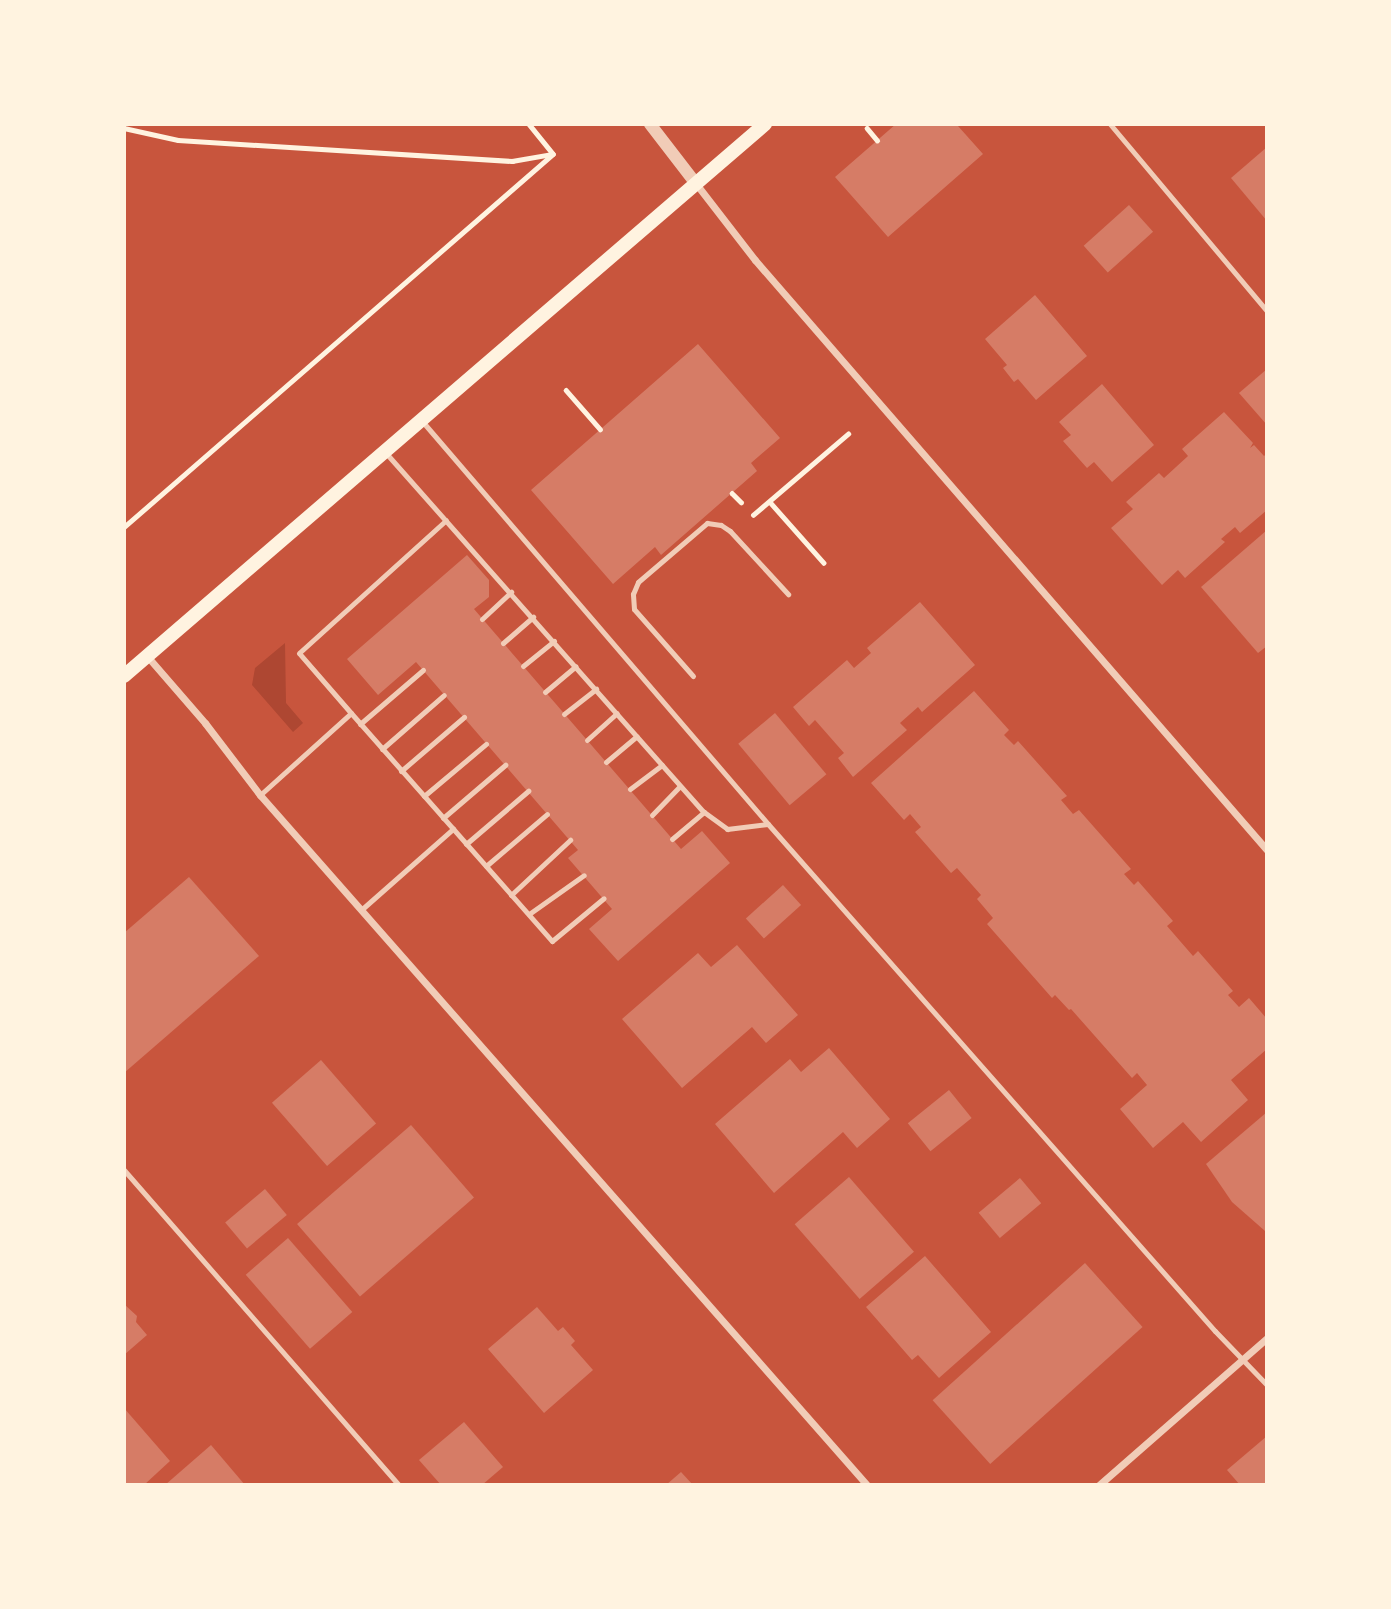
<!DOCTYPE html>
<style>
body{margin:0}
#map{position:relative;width:1391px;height:1609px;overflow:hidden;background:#c8553d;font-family:"Nunito Sans",sans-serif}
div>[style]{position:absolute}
.green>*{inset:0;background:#ae4732}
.building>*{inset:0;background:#d67c66;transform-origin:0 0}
.path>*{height:4.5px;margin:-2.25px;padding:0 2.25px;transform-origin:2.25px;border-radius:2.25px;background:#fff3e0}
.service>*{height:5px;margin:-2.5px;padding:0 2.5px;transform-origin:2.5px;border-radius:2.5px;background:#f1ccb7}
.minor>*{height:7px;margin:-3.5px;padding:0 3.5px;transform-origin:3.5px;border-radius:3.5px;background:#f1ccb7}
.tertiary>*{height:12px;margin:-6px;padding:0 6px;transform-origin:6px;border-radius:6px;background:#f1ccb7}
.secondary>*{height:14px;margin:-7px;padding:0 7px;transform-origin:7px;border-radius:7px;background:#fff3e0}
span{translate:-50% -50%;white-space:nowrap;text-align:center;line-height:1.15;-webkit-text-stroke:5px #fff3e0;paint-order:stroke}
.frame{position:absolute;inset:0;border:126px solid #fff3e0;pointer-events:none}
</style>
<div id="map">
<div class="green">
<div style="clip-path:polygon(285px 643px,286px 703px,303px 723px,293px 732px,252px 685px,255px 668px)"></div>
</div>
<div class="building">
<div style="clip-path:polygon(896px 124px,960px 124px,958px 126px,983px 154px,888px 237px,835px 177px)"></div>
<div style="clip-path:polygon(1267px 147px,1267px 221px,1231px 178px)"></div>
<div style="left:1129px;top:205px;width:36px;height:61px;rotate:48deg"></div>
<div style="clip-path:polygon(1035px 295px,1087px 356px,1036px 400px,1018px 379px,1014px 382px,1003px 368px,1007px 365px,985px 339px)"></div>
<div style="clip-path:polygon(698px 344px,780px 438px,751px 463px,757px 471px,661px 555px,655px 547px,613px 584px,531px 490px)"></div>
<div style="clip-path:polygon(1267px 369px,1267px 425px,1239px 393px)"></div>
<div style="clip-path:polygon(1102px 384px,1154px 445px,1112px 482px,1094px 462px,1087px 468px,1063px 441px,1071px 435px,1059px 422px)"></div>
<div style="clip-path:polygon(1224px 412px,1253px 443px,1250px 448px,1254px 445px,1264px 456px,1267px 453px,1267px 510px,1240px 533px,1235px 527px,1221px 539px,1225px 542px,1185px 578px,1178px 570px,1162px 585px,1111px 528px,1133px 509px,1126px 502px,1159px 473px,1164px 478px,1188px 456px,1182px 449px)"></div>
<div style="clip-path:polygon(1267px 530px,1267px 646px,1258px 653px,1201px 587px)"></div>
<div style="clip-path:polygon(467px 555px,489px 580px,489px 597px,474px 609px,681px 849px,702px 831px,730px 863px,618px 961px,589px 929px,612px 909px,568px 858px,578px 850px,416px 662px,378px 695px,347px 659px)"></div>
<div style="clip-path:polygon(920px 602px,975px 665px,922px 712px,918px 707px,900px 723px,907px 730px,853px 777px,838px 758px,844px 753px,815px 720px,809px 726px,793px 707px,847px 660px,854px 668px,871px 653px,867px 648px)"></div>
<div style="clip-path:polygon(974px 691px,1009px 730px,1004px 735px,1014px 745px,1018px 741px,1067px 796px,1061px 800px,1073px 814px,1079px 810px,1131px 869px,1124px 874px,1134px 885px,1138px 881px,1173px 921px,1167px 926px,1193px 956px,1198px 951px,1233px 991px,1228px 995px,1239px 1007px,1249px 998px,1267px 1019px,1267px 1049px,1231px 1080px,1248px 1100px,1201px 1142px,1183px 1122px,1153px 1148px,1120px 1109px,1147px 1085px,1137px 1073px,1132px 1078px,1071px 1009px,1069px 1010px,1055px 995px,1052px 998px,987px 924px,993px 918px,977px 899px,981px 895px,957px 868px,951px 873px,915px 832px,921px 827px,910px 814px,904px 820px,871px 783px)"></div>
<div style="left:775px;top:713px;width:80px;height:48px;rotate:50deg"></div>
<div style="clip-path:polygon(189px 877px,259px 956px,124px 1073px,124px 933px)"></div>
<div style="left:783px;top:885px;width:27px;height:50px;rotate:48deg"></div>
<div style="clip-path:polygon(737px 945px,798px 1015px,766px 1043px,752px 1027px,682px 1088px,622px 1019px,698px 953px,711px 967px)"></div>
<div style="clip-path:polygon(829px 1048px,890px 1119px,857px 1148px,843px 1132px,774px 1193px,715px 1124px,790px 1059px,801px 1072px)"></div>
<div style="left:321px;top:1060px;width:84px;height:65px;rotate:49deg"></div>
<div style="left:949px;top:1090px;width:36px;height:53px;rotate:51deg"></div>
<div style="clip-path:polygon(1267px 1112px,1267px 1230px,1265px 1231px,1232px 1202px,1206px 1164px)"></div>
<div style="left:411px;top:1125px;width:96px;height:151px;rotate:49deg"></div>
<div style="left:849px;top:1177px;width:99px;height:72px;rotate:49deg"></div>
<div style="left:1020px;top:1178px;width:33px;height:54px;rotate:50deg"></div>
<div style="left:265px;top:1189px;width:34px;height:52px;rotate:50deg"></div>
<div style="left:288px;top:1238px;width:98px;height:56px;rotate:49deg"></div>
<div style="clip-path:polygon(925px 1256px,991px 1332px,939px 1378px,918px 1355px,912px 1360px,866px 1307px)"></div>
<div style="left:1085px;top:1263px;width:86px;height:205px;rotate:48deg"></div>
<div style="clip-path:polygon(124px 1304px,137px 1316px,136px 1322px,147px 1335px,124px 1355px)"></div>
<div style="clip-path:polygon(537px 1307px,558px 1331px,563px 1327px,575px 1341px,571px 1345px,593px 1370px,544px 1413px,488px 1349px)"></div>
<div style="clip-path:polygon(124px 1408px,170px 1461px,144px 1485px,124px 1485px)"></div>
<div style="clip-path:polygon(464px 1422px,503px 1467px,482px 1485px,441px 1485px,419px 1460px)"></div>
<div style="clip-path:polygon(1267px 1436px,1267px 1485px,1240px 1485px,1227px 1470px)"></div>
<div style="clip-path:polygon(211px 1445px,245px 1485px,165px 1485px)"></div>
<div style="clip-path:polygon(681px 1472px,693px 1485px,666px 1485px)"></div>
</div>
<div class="path">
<div style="left:529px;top:124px;width:38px;rotate:51deg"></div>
<div style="left:124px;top:128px;width:55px;rotate:12.5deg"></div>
<div style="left:178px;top:140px;width:335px;rotate:3.6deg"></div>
<div style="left:512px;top:161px;width:41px;rotate:-9.9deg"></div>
<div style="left:867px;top:128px;width:16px;rotate:50deg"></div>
<div style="left:566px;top:390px;width:52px;rotate:48.9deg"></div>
<div style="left:732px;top:493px;width:13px;rotate:45deg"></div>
<div style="left:770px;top:502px;width:81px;rotate:48.5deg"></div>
<div style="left:753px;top:515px;width:125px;rotate:-40.5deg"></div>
<div style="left:124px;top:527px;width:568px;rotate:-41.01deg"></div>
</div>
<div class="service">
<div style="left:1110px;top:124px;width:244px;rotate:50deg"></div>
<div style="left:422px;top:421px;width:531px;rotate:49.35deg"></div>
<div style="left:768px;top:824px;width:676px;rotate:48.6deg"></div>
<div style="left:1215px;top:1331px;width:75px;rotate:46.1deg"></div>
<div style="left:385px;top:452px;width:481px;rotate:48.5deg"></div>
<div style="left:704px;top:812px;width:29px;rotate:36deg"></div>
<div style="left:727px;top:829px;width:41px;rotate:-7deg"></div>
<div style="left:482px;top:619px;width:40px;rotate:-43deg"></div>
<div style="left:503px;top:643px;width:40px;rotate:-41deg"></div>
<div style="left:523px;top:666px;width:40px;rotate:-39deg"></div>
<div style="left:693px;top:676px;width:89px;rotate:-131.4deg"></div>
<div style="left:634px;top:609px;width:15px;rotate:-94deg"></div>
<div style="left:633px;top:594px;width:13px;rotate:-67deg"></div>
<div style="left:638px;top:582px;width:91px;rotate:-40.5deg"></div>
<div style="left:707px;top:523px;width:14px;rotate:8deg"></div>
<div style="left:721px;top:525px;width:11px;rotate:34deg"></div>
<div style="left:730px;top:531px;width:86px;rotate:47.4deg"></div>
<div style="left:545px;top:692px;width:40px;rotate:-40deg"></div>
<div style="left:351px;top:713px;width:79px;rotate:-130.9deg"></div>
<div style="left:299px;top:653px;width:198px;rotate:-42.1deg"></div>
<div style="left:564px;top:714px;width:41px;rotate:-38deg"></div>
<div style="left:360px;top:724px;width:83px;rotate:-40.6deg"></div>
<div style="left:587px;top:740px;width:40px;rotate:-42deg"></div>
<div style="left:382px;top:749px;width:82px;rotate:-41.1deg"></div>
<div style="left:606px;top:762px;width:40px;rotate:-40deg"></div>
<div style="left:401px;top:771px;width:83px;rotate:-40.6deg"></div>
<div style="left:630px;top:789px;width:40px;rotate:-37deg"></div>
<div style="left:260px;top:795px;width:122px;rotate:-42deg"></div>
<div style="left:351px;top:713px;width:304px;rotate:48.6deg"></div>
<div style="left:552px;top:941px;width:67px;rotate:-39.6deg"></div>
<div style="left:424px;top:796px;width:81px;rotate:-40deg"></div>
<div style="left:652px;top:815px;width:40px;rotate:-46deg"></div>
<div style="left:443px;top:818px;width:82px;rotate:-40.5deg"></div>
<div style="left:672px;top:839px;width:42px;rotate:-40.2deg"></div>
<div style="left:466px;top:844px;width:82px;rotate:-40.5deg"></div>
<div style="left:486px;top:866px;width:80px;rotate:-40.4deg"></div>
<div style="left:511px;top:895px;width:81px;rotate:-43deg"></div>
<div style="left:361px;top:910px;width:123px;rotate:-41.4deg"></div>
<div style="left:529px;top:914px;width:67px;rotate:-35.3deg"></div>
<div style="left:124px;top:1170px;width:418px;rotate:48.9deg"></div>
</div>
<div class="minor">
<div style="left:697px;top:185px;width:95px;rotate:52.3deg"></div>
<div style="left:755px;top:260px;width:781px;rotate:49.05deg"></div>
<div style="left:147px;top:656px;width:89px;rotate:49.1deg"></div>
<div style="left:205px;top:723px;width:91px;rotate:52.6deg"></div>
<div style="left:260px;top:795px;width:919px;rotate:48.66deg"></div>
<div style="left:1099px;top:1485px;width:223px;rotate:-41.2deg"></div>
</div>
<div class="tertiary">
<div style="left:650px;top:124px;width:77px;rotate:52.4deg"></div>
</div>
<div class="secondary">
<div style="left:124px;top:676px;width:846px;rotate:-40.73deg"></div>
</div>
<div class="frame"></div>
</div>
